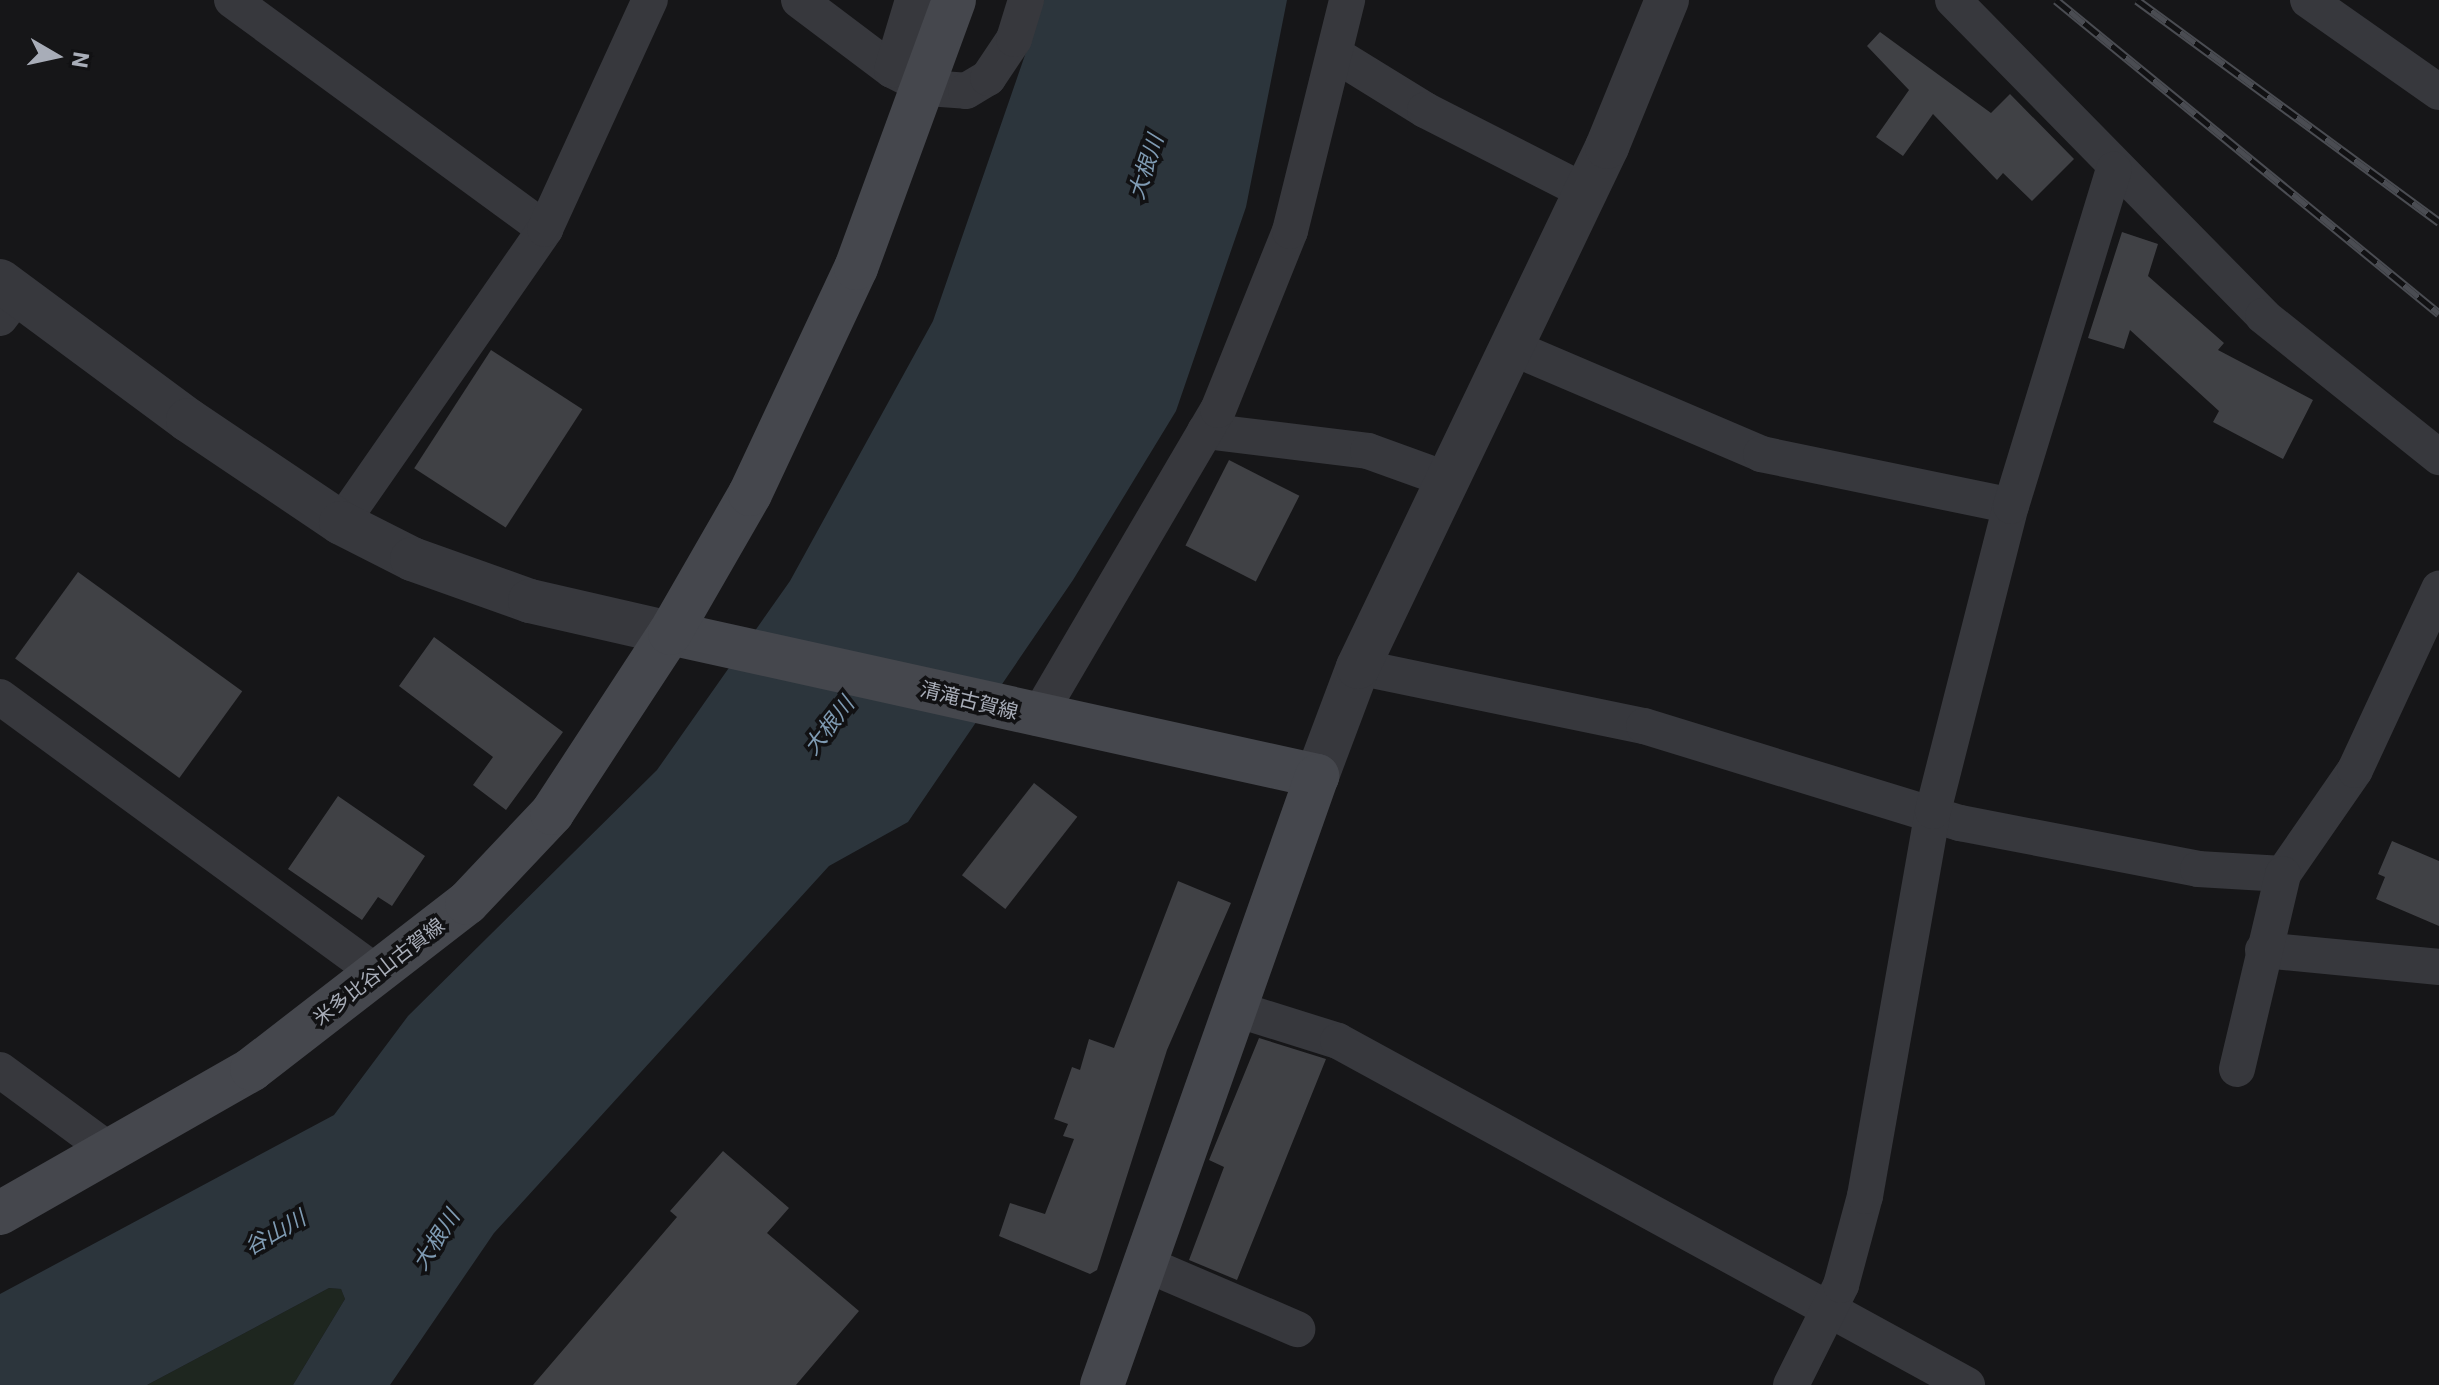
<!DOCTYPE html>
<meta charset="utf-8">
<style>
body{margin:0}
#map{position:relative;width:2439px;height:1385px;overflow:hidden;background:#161618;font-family:Roboto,"Noto Sans JP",sans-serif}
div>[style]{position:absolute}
.green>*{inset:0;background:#1e261f}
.water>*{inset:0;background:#2c353c}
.building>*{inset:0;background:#404145;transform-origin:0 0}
.minor>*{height:36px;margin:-18px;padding:0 18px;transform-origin:18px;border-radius:18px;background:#37383d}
.tertiary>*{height:44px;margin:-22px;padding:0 22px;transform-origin:22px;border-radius:22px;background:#37383d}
.secondary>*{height:44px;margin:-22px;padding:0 22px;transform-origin:22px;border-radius:22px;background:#45474d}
.rail>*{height:9px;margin-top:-4.5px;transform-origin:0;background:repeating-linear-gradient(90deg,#111113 0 18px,#4a4c52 0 36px);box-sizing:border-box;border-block:2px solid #4a4c52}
span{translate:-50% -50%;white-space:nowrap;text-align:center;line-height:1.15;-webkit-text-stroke:7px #111113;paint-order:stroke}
.street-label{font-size:20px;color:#a8adb8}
.water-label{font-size:22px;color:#7f9bb3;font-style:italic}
.north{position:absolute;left:16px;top:16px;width:80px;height:80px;-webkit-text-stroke:6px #111113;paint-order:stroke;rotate:99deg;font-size:22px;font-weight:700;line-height:32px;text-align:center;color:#a8adb8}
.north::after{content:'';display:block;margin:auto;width:28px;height:36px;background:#a8adb8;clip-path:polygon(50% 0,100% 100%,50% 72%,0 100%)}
</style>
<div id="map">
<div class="green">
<div style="clip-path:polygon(329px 1288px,341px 1289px,345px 1299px,293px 1385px,147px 1385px)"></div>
</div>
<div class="water">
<div style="clip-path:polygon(1044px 0,1287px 0,1246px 207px,1176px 411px,1073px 580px,908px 822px,829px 866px,494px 1233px,390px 1385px,293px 1385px,345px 1299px,341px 1289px,329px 1288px,147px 1385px,0 1385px,0 1294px,334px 1115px,408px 1016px,657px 770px,790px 581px,933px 321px)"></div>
</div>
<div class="building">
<div style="clip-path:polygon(1880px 32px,1991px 113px,2010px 94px,2074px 159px,2032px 201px,2003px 173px,1997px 180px,1933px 114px,1903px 156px,1876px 137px,1909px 90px,1867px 46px)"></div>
<div style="clip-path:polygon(2122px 232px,2158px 244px,2148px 276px,2224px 343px,2218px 350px,2313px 400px,2283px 459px,2213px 422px,2219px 411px,2130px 330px,2124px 349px,2088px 338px)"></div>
<div style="left:491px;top:350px;width:109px;height:141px;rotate:33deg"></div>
<div style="left:1229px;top:460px;width:79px;height:96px;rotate:27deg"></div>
<div style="left:78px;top:572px;width:203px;height:107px;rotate:36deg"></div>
<div style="clip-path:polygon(434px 637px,563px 732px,506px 810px,473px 785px,493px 757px,399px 686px)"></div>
<div style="left:1034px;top:783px;width:55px;height:117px;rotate:38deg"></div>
<div style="clip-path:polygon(338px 796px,425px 856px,392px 906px,378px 897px,362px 920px,288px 869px)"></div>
<div style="clip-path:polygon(2392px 841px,2439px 861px,2439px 926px,2376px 899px,2385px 877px,2378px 874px)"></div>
<div style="clip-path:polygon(1178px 881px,1231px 903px,1167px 1050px,1097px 1270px,1090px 1274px,999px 1236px,1010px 1203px,1045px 1214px,1074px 1139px,1063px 1136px,1068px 1124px,1054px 1119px,1072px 1067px,1080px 1070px,1089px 1039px,1114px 1048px)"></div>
<div style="clip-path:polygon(1259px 1038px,1326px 1059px,1237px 1280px,1189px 1260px,1224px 1167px,1209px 1160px)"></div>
<div style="clip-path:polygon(723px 1151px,789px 1208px,767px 1233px,859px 1311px,796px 1385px,533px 1385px,677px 1217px,670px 1211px)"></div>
</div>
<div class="minor">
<div style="left:232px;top:0;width:388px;rotate:36.2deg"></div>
<div style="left:799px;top:0;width:116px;rotate:37deg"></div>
<div style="left:892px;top:70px;width:39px;rotate:27deg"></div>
<div style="left:927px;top:88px;width:39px;rotate:4deg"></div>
<div style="left:966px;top:91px;width:26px;rotate:-31deg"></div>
<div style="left:988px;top:78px;width:47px;rotate:-56.3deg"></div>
<div style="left:1014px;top:39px;width:41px;rotate:-72.9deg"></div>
<div style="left:1953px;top:0;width:443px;rotate:45.5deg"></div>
<div style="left:2263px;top:316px;width:226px;rotate:38.7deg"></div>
<div style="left:2308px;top:0;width:160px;rotate:35.1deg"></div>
<div style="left:1336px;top:55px;width:105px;rotate:31.7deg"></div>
<div style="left:1425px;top:110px;width:181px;rotate:27deg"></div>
<div style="left:892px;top:70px;width:73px;rotate:-73.3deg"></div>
<div style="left:0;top:318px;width:30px;rotate:-53deg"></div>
<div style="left:1513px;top:348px;width:270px;rotate:23.1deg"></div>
<div style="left:1761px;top:454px;width:255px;rotate:11.7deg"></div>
<div style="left:1205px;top:431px;width:164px;rotate:7deg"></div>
<div style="left:1368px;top:451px;width:85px;rotate:19.9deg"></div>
<div style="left:341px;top:523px;width:358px;rotate:-55.2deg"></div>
<div style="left:545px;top:229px;width:252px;rotate:-65.4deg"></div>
<div style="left:1358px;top:667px;width:292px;rotate:11.7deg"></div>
<div style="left:1644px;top:726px;width:331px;rotate:17.1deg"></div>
<div style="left:1960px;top:823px;width:242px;rotate:10.9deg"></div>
<div style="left:2198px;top:869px;width:85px;rotate:3.4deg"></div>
<div style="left:2283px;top:874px;width:126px;rotate:-55.3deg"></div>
<div style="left:2355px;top:770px;width:200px;rotate:-65.1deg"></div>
<div style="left:0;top:697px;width:469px;rotate:36.2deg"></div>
<div style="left:1037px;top:718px;width:357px;rotate:-59.6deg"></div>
<div style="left:1218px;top:410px;width:193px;rotate:-68.1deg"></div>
<div style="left:1290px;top:231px;width:238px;rotate:-76.1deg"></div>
<div style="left:2263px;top:950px;width:177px;rotate:5.5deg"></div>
<div style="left:1236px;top:1009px;width:107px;rotate:17.4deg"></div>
<div style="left:1338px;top:1041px;width:717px;rotate:28.67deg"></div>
<div style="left:2237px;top:1069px;width:200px;rotate:-76.7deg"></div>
<div style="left:0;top:1070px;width:140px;rotate:36.3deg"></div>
<div style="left:1143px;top:1263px;width:168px;rotate:23.2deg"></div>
<div style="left:1791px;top:1385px;width:112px;rotate:-63.4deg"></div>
<div style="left:1841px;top:1285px;width:92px;rotate:-74.9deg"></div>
<div style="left:1865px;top:1196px;width:391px;rotate:-80deg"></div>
<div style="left:1933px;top:811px;width:315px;rotate:-75.7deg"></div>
<div style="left:2011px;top:506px;width:352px;rotate:-73deg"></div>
</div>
<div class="tertiary">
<div style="left:0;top:281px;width:234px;rotate:36.5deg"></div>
<div style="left:188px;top:420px;width:184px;rotate:33.9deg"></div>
<div style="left:341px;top:523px;width:80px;rotate:26.9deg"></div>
<div style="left:412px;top:559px;width:125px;rotate:19.6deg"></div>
<div style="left:530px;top:601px;width:144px;rotate:12.9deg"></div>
<div style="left:1317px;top:776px;width:116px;rotate:-69.4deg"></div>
<div style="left:1358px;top:667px;width:577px;rotate:-64.41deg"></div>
<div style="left:1607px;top:147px;width:159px;rotate:-67.8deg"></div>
</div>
<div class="secondary">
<div style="left:670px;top:633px;width:663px;rotate:12.46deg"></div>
<div style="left:1317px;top:776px;width:646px;rotate:109.44deg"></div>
<div style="left:0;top:1213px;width:290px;rotate:-29.7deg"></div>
<div style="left:252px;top:1069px;width:272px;rotate:-37.7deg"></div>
<div style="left:467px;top:903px;width:124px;rotate:-46.6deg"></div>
<div style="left:552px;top:813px;width:215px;rotate:-56.8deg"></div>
<div style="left:670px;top:633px;width:160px;rotate:-60.1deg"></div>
<div style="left:750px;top:494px;width:250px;rotate:-64.9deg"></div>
<div style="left:856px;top:268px;width:285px;rotate:-69.9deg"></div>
</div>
<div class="rail">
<div style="left:2056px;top:0;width:495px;rotate:39.3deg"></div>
<div style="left:2137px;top:0;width:375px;rotate:36.3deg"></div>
</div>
<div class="street-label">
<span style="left:969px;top:701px;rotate:14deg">清滝古賀線</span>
<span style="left:379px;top:972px;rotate:-38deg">米多比谷山古賀線</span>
</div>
<div class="water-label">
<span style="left:1146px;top:167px;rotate:-72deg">大根川</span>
<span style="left:829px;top:726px;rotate:-52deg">大根川</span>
<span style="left:275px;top:1233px;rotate:-30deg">谷山川</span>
<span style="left:436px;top:1240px;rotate:-57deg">大根川</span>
</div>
<div class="north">N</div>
</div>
